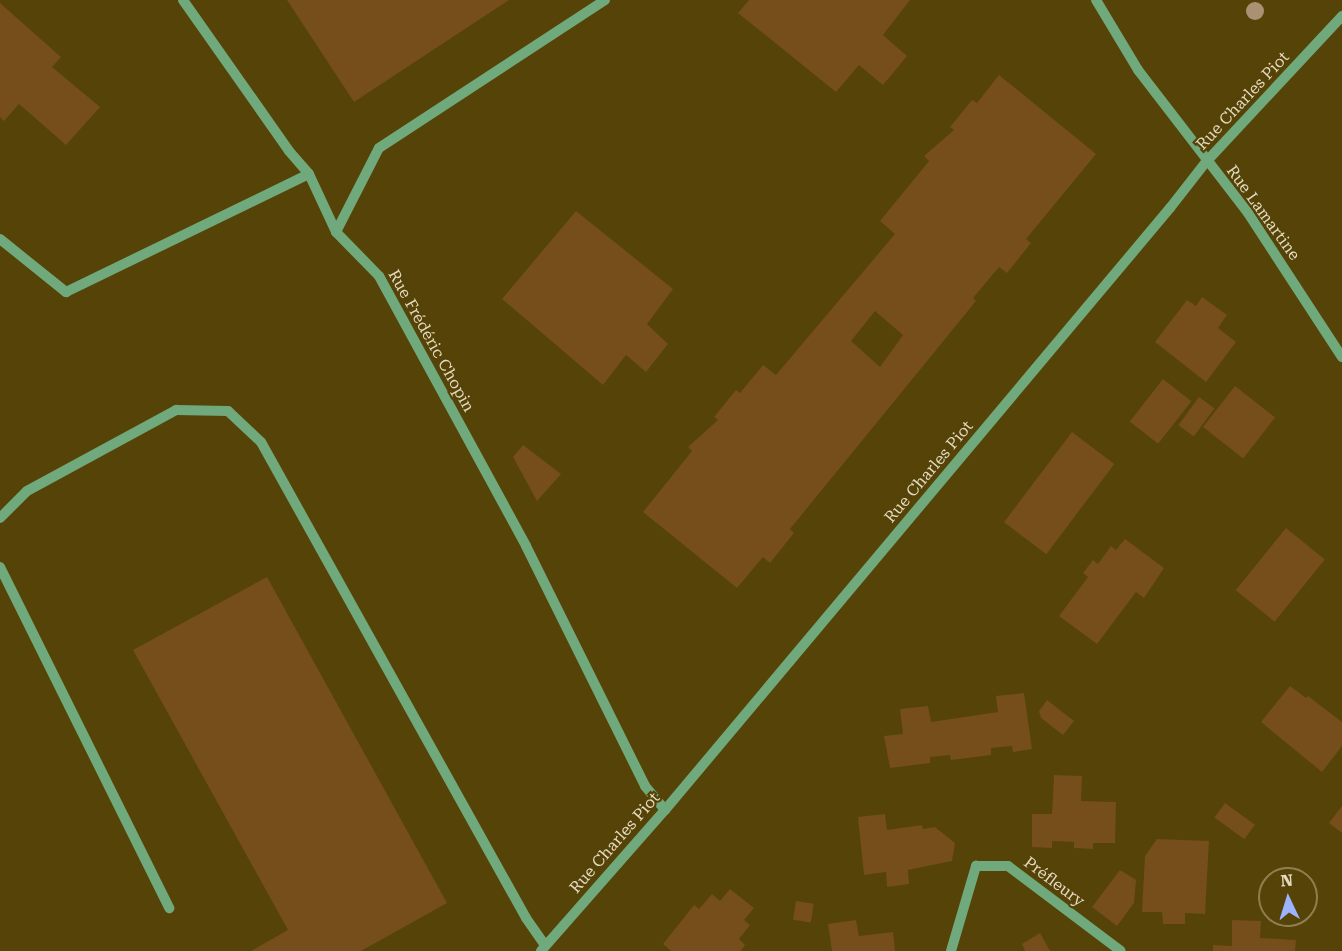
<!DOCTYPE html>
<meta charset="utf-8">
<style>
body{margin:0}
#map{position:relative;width:1342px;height:951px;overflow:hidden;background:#554308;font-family:"Roboto Serif",serif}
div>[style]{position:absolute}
.building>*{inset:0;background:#754e1b;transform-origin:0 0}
.minor>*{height:10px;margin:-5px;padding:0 5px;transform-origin:5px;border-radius:5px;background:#70a97b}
.trees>*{width:18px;height:18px;margin:-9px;border-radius:50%;background:#aa9174}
span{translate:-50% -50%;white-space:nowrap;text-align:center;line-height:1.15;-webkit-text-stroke:4.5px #554308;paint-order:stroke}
.street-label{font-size:16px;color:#e4dabf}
.north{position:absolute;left:1258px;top:867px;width:60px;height:60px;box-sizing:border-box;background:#554308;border:2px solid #8e7f51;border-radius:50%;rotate:356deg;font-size:16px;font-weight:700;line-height:24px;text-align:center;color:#e4dabf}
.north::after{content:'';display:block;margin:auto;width:21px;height:27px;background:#9cb4fd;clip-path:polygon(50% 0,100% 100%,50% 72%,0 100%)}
</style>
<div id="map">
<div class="building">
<div style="clip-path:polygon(287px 0,509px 0,354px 102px)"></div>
<div style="clip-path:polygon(749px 0,910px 0,883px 35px,907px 56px,883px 85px,859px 65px,836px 92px,738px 13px)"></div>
<div style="clip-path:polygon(0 3px,61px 57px,52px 67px,100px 107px,66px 145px,19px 104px,4px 121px,0 117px)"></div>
<div style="clip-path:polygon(evenodd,999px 75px,1096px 154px,1026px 239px,1031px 243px,1007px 273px,999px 267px,973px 298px,976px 301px,790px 529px,794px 533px,770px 563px,763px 557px,737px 588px,643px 512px,692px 451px,688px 447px,718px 420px,714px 417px,736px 390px,740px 393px,763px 365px,776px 375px,895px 234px,880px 221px,929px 161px,924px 156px,954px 130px,950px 127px,972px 100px,977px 103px,999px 75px,875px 311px,903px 335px,880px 367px,851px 341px,875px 311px)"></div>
<div style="clip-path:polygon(576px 211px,673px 289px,647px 324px,668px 344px,646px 372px,626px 355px,603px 385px,502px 299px)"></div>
<div style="clip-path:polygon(1202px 297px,1227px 315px,1218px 328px,1236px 342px,1206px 382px,1155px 342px,1187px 300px,1196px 306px)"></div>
<div style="left:1163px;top:379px;width:36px;height:54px;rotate:38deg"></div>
<div style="left:1235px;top:386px;width:51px;height:52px;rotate:38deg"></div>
<div style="left:1199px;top:397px;width:19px;height:35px;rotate:36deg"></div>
<div style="left:1072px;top:432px;width:53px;height:113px;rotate:37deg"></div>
<div style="clip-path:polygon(523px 445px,561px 474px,537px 501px,513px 457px)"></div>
<div style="left:1286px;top:528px;width:50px;height:80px;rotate:39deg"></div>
<div style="clip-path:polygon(1125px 539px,1164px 568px,1144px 598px,1136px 592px,1097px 644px,1059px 616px,1088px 577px,1083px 573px,1093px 560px,1098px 564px,1111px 546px,1116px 550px)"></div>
<div style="clip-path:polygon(267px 577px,447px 903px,361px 951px,251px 951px,288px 930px,133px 650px)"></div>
<div style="clip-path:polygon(1290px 686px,1306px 698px,1308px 696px,1342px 722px,1342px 746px,1322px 772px,1261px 722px)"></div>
<div style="clip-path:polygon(1024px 693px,1032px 749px,1013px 752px,1012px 746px,991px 748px,991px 755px,951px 760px,950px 755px,930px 757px,930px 763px,890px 768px,884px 736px,903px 734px,900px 709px,928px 706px,931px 722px,998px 712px,996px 696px)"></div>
<div style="clip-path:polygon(1047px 700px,1074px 721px,1063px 735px,1041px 718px,1039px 711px)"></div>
<div style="clip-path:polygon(1054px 775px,1082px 776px,1081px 801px,1116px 802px,1115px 843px,1093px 843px,1093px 849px,1074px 848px,1074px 842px,1052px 841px,1052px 848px,1032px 847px,1032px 814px,1052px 814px)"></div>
<div style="left:1225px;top:803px;width:37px;height:18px;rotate:36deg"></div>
<div style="clip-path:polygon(1342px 806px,1342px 833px,1329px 823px)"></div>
<div style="clip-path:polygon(885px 814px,887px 830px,922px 825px,923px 829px,935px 827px,955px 843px,952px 861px,908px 870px,909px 884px,887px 887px,886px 872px,864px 875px,858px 817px)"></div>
<div style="clip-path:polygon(1157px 839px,1209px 841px,1205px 914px,1185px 913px,1185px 924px,1163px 924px,1162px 912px,1142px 912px,1145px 856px)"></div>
<div style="clip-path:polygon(1120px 870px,1136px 880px,1134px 903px,1117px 926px,1092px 907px)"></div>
<div style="clip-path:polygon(730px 889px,754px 908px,744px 920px,750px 925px,739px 939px,745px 945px,741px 951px,671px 951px,663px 944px,694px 905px,699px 909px,712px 894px,720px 901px)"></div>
<div style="left:796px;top:901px;width:18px;height:19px;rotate:9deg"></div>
<div style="clip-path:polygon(856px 920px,859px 936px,893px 932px,895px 951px,832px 951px,828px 924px)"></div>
<div style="clip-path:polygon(1232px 920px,1261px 921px,1260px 938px,1296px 940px,1295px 951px,1213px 951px,1213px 945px,1232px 946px)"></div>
<div style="clip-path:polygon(1040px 933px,1050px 951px,1025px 951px,1022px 944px)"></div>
</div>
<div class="minor">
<div style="left:183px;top:0;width:184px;rotate:54.9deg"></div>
<div style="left:289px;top:151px;width:30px;rotate:49deg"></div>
<div style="left:1096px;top:0;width:82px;rotate:59deg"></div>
<div style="left:1138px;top:70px;width:180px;rotate:52.4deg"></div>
<div style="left:1248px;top:213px;width:172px;rotate:56.9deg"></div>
<div style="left:336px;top:232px;width:94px;rotate:-62.9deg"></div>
<div style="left:379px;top:148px;width:270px;rotate:-33.2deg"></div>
<div style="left:0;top:239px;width:85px;rotate:38.8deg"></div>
<div style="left:66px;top:292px;width:270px;rotate:-25.9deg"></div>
<div style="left:309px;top:174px;width:64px;rotate:65deg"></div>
<div style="left:336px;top:232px;width:62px;rotate:45.7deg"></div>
<div style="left:379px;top:276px;width:307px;rotate:61.4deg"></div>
<div style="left:526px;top:546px;width:268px;rotate:63.6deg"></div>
<div style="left:645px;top:786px;width:31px;rotate:50deg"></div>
<div style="left:0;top:518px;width:38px;rotate:-45deg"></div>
<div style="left:27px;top:491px;width:170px;rotate:-28.5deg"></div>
<div style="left:176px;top:410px;width:52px;rotate:1.1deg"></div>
<div style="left:228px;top:411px;width:45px;rotate:43.2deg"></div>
<div style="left:261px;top:442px;width:545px;rotate:60.89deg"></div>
<div style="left:526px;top:918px;width:33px;rotate:55deg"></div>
<div style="left:0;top:567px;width:381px;rotate:63.6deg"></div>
<div style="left:541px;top:951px;width:188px;rotate:-48.7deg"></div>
<div style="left:665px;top:810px;width:786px;rotate:-50.01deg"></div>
<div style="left:1170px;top:208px;width:58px;rotate:-52deg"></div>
<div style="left:1206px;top:162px;width:200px;rotate:-47deg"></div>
<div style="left:951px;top:951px;width:89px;rotate:-73.6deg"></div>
<div style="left:976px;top:866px;width:32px"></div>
<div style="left:1008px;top:866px;width:141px;rotate:37deg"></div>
</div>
<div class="trees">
<div style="left:1255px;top:11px"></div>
</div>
<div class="street-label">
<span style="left:1243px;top:101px;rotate:-47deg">Rue Charles Piot</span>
<span style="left:1263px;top:213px;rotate:54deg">Rue Lamartine</span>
<span style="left:431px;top:341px;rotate:61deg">Rue Frédéric Chopin</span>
<span style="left:929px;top:472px;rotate:-50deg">Rue Charles Piot</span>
<span style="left:615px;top:843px;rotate:-49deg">Rue Charles Piot</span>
<span style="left:1054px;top:882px;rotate:37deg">Préfleury</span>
</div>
<div class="north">N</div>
</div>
